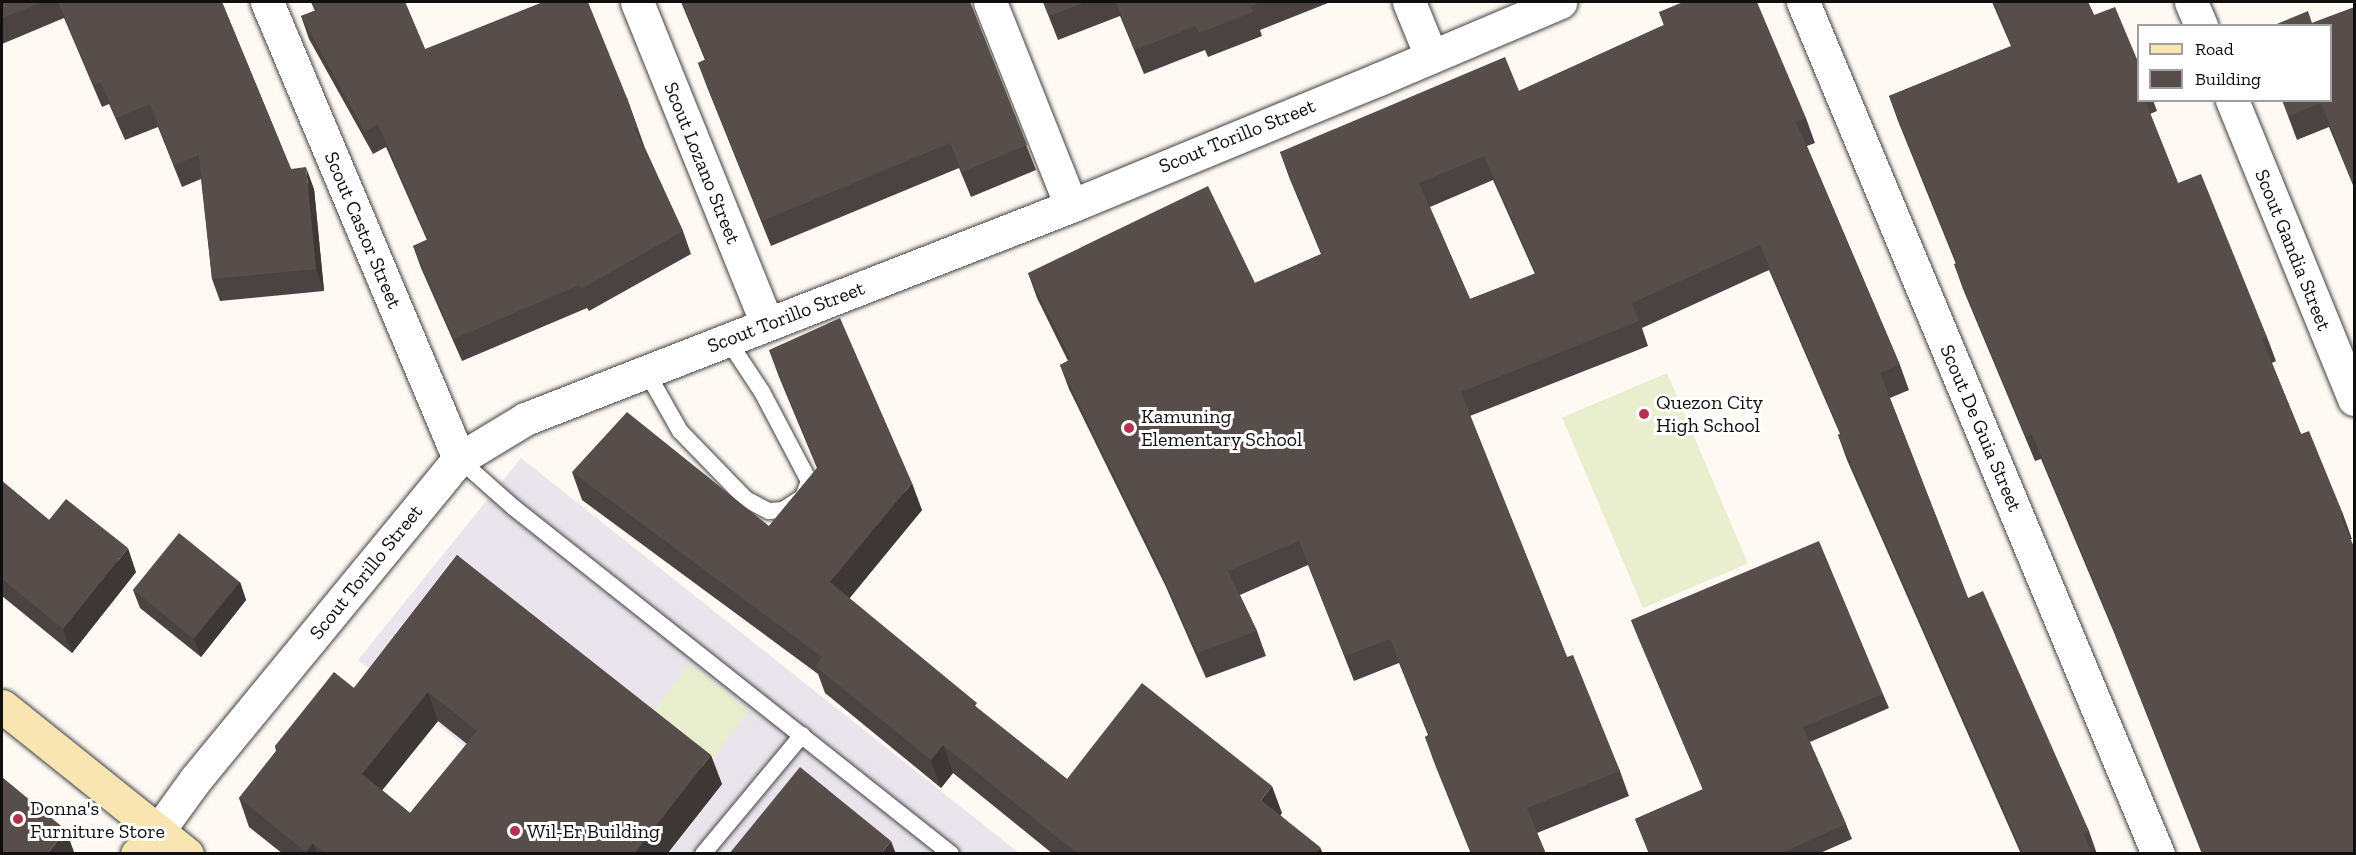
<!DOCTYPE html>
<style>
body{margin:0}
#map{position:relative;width:2356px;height:855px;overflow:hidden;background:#fef9f2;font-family:"Zilla Slab",serif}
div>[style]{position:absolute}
.industrial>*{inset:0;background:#eae4ec}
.pitch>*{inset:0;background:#e8eece;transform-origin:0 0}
.roads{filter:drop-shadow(0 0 2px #424242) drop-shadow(0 0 2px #424242)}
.lane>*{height:16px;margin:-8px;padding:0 8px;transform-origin:8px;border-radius:8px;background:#fff}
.street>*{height:33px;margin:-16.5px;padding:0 16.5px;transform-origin:16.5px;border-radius:16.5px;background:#fff}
.secondary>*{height:33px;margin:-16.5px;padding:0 16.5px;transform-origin:16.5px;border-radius:16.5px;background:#f8e5b2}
.wall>*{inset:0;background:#4b4341}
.shaded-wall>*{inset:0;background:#3d3735}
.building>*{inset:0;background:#574e4c;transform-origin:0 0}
.dots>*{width:16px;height:16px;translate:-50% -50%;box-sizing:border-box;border:3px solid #fff;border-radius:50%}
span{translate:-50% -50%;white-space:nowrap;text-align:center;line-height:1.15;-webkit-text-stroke:6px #fff;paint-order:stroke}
.street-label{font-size:20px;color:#0f0f0f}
.poi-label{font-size:20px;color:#0f0f0f}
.left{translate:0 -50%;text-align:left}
.frame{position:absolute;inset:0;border:3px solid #0f0f0f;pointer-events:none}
.legend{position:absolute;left:2137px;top:24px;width:195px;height:78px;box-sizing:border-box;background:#fff;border:2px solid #9f9f9f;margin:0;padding:8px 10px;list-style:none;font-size:18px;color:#0f0f0f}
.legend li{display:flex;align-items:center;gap:12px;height:30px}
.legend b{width:30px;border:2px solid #9f9f9f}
</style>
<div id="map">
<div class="industrial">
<div style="clip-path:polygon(521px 458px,1019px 853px,596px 853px,358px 660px)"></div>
</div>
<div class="pitch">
<div style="left:1667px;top:373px;width:207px;height:114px;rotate:67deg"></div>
<div style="left:689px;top:664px;width:76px;height:71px;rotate:37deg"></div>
</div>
<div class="roads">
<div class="lane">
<div style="left:646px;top:371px;width:69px;rotate:60.5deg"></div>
<div style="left:680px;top:431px;width:95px;rotate:45.9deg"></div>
<div style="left:746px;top:499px;width:26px;rotate:28deg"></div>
<div style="left:769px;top:511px;width:14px;rotate:-4deg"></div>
<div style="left:783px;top:510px;width:24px;rotate:-33deg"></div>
<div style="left:803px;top:497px;width:17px;rotate:-69deg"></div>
<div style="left:809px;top:481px;width:101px;rotate:-117.8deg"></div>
<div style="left:762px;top:392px;width:64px;rotate:-123.4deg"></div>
<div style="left:459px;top:459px;width:72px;rotate:41.6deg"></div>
<div style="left:513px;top:507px;width:559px;rotate:38.39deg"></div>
<div style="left:703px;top:854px;width:155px;rotate:-50.2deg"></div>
</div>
<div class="street">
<div style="left:267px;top:2px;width:496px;rotate:67.2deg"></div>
<div style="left:637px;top:2px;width:347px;rotate:68deg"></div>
<div style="left:990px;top:2px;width:219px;rotate:68.3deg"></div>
<div style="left:1409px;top:2px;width:58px;rotate:67.8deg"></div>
<div style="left:1803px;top:2px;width:923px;rotate:67.38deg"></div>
<div style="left:2191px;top:2px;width:26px;rotate:67deg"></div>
<div style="left:2232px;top:100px;width:323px;rotate:67.8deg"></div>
<div style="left:158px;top:831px;width:63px;rotate:-54deg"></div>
<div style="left:195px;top:780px;width:416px;rotate:-50.6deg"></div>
<div style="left:459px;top:459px;width:77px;rotate:-31.2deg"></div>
<div style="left:525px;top:419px;width:586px;rotate:-21.31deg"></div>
<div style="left:1071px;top:206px;width:333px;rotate:-22.4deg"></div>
<div style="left:1379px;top:79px;width:197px;rotate:-23deg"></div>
</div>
<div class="secondary">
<div style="left:2px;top:706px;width:237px;rotate:38.7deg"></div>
<div style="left:137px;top:854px;width:31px;rotate:-48deg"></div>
</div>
</div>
<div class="wall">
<div style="clip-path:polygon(2px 2px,222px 2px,291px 169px,314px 189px,324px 291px,220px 301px,212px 279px,201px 179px,182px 187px,158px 127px,125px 140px,109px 104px,102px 107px,64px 18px,2px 44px)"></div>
<div style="clip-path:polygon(311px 2px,405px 2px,425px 49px,627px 98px,645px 148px,683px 231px,691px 254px,589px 311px,587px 308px,462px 361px,421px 268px,413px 246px,427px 240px,386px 147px,373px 154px,309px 39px,301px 16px,315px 11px)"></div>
<div style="clip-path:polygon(681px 2px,970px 2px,1036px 170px,971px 197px,959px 168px,771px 246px,707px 87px,698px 63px,705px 60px)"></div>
<div style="clip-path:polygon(1043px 2px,1327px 2px,1328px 3px,1260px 30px,1262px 36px,1208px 57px,1205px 50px,1144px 74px,1120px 16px,1058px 40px)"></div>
<div style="clip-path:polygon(1992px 2px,2088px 2px,2094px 15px,2139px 100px,2153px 100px,2157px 111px,2150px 114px,2178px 183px,2267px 337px,2276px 361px,2272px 363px,2301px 434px,2343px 514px,2352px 539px,2350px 539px,2355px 854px,2202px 854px,2115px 635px,2041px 459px,2035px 461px,1963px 289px,1954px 264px,1956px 264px,1898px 121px,1889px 96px,2011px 46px)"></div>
<div style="clip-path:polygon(2355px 7px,2355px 190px,2329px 127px,2297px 140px,2282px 100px,2331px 100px,2312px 23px)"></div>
<div style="clip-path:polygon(evenodd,1659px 12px,1806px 118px,1815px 143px,1807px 146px,1900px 365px,1909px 390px,1890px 398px,1968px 598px,2089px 831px,2097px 854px,2021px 854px,1847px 460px,1838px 435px,1840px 434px,1769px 270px,1642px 328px,1648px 346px,1470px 416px,1567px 657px,1620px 771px,1629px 796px,1537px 833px,1546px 854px,1471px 854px,1434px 762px,1425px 737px,1428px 735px,1399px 663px,1354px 681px,1308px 565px,1240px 595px,1257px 631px,1266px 656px,1206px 678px,1166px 587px,1069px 389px,1060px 365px,1068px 361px,1037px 298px,1028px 273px,1255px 283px,1321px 254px,1289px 177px,1280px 152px,1519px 91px,1664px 25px,1659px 12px,1493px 180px,1535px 274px,1470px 299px,1430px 207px,1493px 180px)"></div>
<div style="clip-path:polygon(769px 350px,922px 510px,849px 598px,980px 710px,1067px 779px,1282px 813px,1280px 815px,1323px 854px,1053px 854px,953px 773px,941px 788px,825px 693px,818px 674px,582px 500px,572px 472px,769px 526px,817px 468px,779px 377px)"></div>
<div style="clip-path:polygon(2px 481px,49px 520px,136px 572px,72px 653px,2px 596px)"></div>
<div style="clip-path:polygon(evenodd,457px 555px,722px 784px,667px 854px,283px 854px,249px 827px,239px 798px,276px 751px,275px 746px,354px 688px,457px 555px,438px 721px,467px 744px,410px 813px,382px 790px,438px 721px)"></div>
<div style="clip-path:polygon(240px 582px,246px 600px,201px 657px,140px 608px,133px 590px)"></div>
<div style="clip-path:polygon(1631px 620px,1883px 694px,1889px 708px,1810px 742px,1846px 824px,1852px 839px,1818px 854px,1649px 854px,1635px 819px,1703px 790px,1637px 635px)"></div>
</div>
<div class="shaded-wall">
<div style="clip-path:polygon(306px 167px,314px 189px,324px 291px,316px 269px)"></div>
<div style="clip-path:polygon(912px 483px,922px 510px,840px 610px,830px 582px)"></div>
<div style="clip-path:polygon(128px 548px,136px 572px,72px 653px,63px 629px)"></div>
<div style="clip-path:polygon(240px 582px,246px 600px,201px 657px,194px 639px)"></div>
<div style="clip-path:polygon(428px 692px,438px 721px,372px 803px,362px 774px)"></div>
<div style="clip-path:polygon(943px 745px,953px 773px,941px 788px,931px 760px)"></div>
<div style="clip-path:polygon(711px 755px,722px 784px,667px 854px,634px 854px)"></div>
<div style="clip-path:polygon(1272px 786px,1282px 813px,1271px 827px,1261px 800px)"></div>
<div style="clip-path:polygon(66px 830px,74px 852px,73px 854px,47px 854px)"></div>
<div style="clip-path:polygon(891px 841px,896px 854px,881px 854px)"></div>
<div style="clip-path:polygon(313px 843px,317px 854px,306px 854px,306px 852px)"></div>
<div style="clip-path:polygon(1320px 847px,1323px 854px,1315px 854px)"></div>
</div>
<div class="building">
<div style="clip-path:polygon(2px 2px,43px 2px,2px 18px)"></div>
<div style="clip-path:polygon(58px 2px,222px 2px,291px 169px,306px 167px,316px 269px,212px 279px,199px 155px,174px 165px,150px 104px,116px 118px,101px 82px,94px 85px)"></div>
<div style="clip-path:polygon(312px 2px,405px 2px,425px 49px,543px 2px,588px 2px,627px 98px,637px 126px,634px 127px,683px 231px,581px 289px,579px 285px,454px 339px,413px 246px,428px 239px,378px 124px,365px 132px,301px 16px,316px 10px)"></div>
<div style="clip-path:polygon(682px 2px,970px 2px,1027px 145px,962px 172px,950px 143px,762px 221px,698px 63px,706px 59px)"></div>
<div style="clip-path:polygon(1043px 2px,1086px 2px,1049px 16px)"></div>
<div style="clip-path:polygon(1116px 2px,1262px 2px,1251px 6px,1253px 12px,1199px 33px,1196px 26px,1135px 50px)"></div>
<div style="clip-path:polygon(evenodd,1683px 2px,1757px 2px,1806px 118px,1796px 122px,1900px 365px,1880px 373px,1968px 598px,1983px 591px,2089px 831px,2084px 834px,2092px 854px,2023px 854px,1838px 435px,1841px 434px,1760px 245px,1632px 303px,1639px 321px,1461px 392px,1567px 657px,1573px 655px,1620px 771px,1527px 808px,1546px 854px,1472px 854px,1425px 737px,1429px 735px,1390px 639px,1345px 656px,1299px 541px,1228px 571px,1257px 631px,1197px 653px,1157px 563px,1060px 365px,1071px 359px,1028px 273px,1208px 186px,1255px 283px,1322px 254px,1280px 152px,1505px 57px,1519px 91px,1664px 25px,1659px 12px,1683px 2px,1484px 156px,1536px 273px,1470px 299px,1419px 183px,1484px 156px)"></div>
<div style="clip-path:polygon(1994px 2px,2088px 2px,2094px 15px,2115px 7px,2139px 64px,2139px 100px,2145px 100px,2178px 183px,2201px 174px,2267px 337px,2262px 339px,2301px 434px,2309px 431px,2343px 514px,2340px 515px,2355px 549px,2355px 854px,2203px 854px,2106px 611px,2032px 434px,2026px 437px,1954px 264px,1957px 263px,1889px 96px,2012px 46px)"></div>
<div style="clip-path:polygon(2355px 7px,2355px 188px,2321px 103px,2289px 116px,2283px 100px,2331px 100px,2331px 26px,2272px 26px,2308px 11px,2312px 23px)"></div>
<div style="clip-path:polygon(840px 318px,912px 483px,830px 582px,977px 703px,975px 706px,1067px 779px,1142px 683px,1272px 786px,1261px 800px,1320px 847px,1315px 854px,1078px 854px,943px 745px,931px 760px,815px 666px,822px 657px,572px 472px,627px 412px,769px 526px,818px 467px,769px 350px)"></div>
<div style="clip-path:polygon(2px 481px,49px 520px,66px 499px,128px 548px,63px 629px,2px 579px)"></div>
<div style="left:179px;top:533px;width:78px;height:73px;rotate:39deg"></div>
<div style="clip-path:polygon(1819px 541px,1883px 694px,1803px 727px,1846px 824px,1779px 854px,1650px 854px,1635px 819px,1703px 789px,1631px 620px)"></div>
<div style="clip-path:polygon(evenodd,457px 555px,711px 755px,634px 854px,326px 854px,313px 843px,306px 852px,239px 798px,278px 749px,275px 746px,334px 672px,354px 688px,457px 555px,428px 692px,477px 731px,410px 813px,362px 774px,428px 692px)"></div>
<div style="clip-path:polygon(800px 767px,891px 841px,881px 854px,729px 854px)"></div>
<div style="clip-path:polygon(2px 777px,66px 830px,47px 854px,2px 854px)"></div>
</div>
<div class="dots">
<div style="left:1644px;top:414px;background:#b4324d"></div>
<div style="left:1129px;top:428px;background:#b4324d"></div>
<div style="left:18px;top:819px;background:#b4324d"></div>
<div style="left:515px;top:831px;background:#b4324d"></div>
</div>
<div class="street-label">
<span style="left:1237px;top:136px;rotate:-22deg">Scout Torillo Street</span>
<span style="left:702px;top:163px;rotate:68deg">Scout Lozano Street</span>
<span style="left:363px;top:230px;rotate:67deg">Scout Castor Street</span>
<span style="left:2293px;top:250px;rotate:68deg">Scout Gandia Street</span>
<span style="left:786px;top:317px;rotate:-21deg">Scout Torillo Street</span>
<span style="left:1981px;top:428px;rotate:67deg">Scout De Guia Street</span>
<span style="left:366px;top:572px;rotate:-51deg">Scout Torillo Street</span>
</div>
<div class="poi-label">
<span class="left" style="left:1656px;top:414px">Quezon City<br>High School</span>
<span class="left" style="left:1141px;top:428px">Kamuning<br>Elementary School</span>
<span class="left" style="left:30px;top:820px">Donna's<br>Furniture Store</span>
<span class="left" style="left:527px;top:831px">Wil-Er Building</span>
</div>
<div class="frame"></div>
<ul class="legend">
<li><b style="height:8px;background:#f8e5b2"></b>Road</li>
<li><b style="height:16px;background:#574e4c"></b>Building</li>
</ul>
</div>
